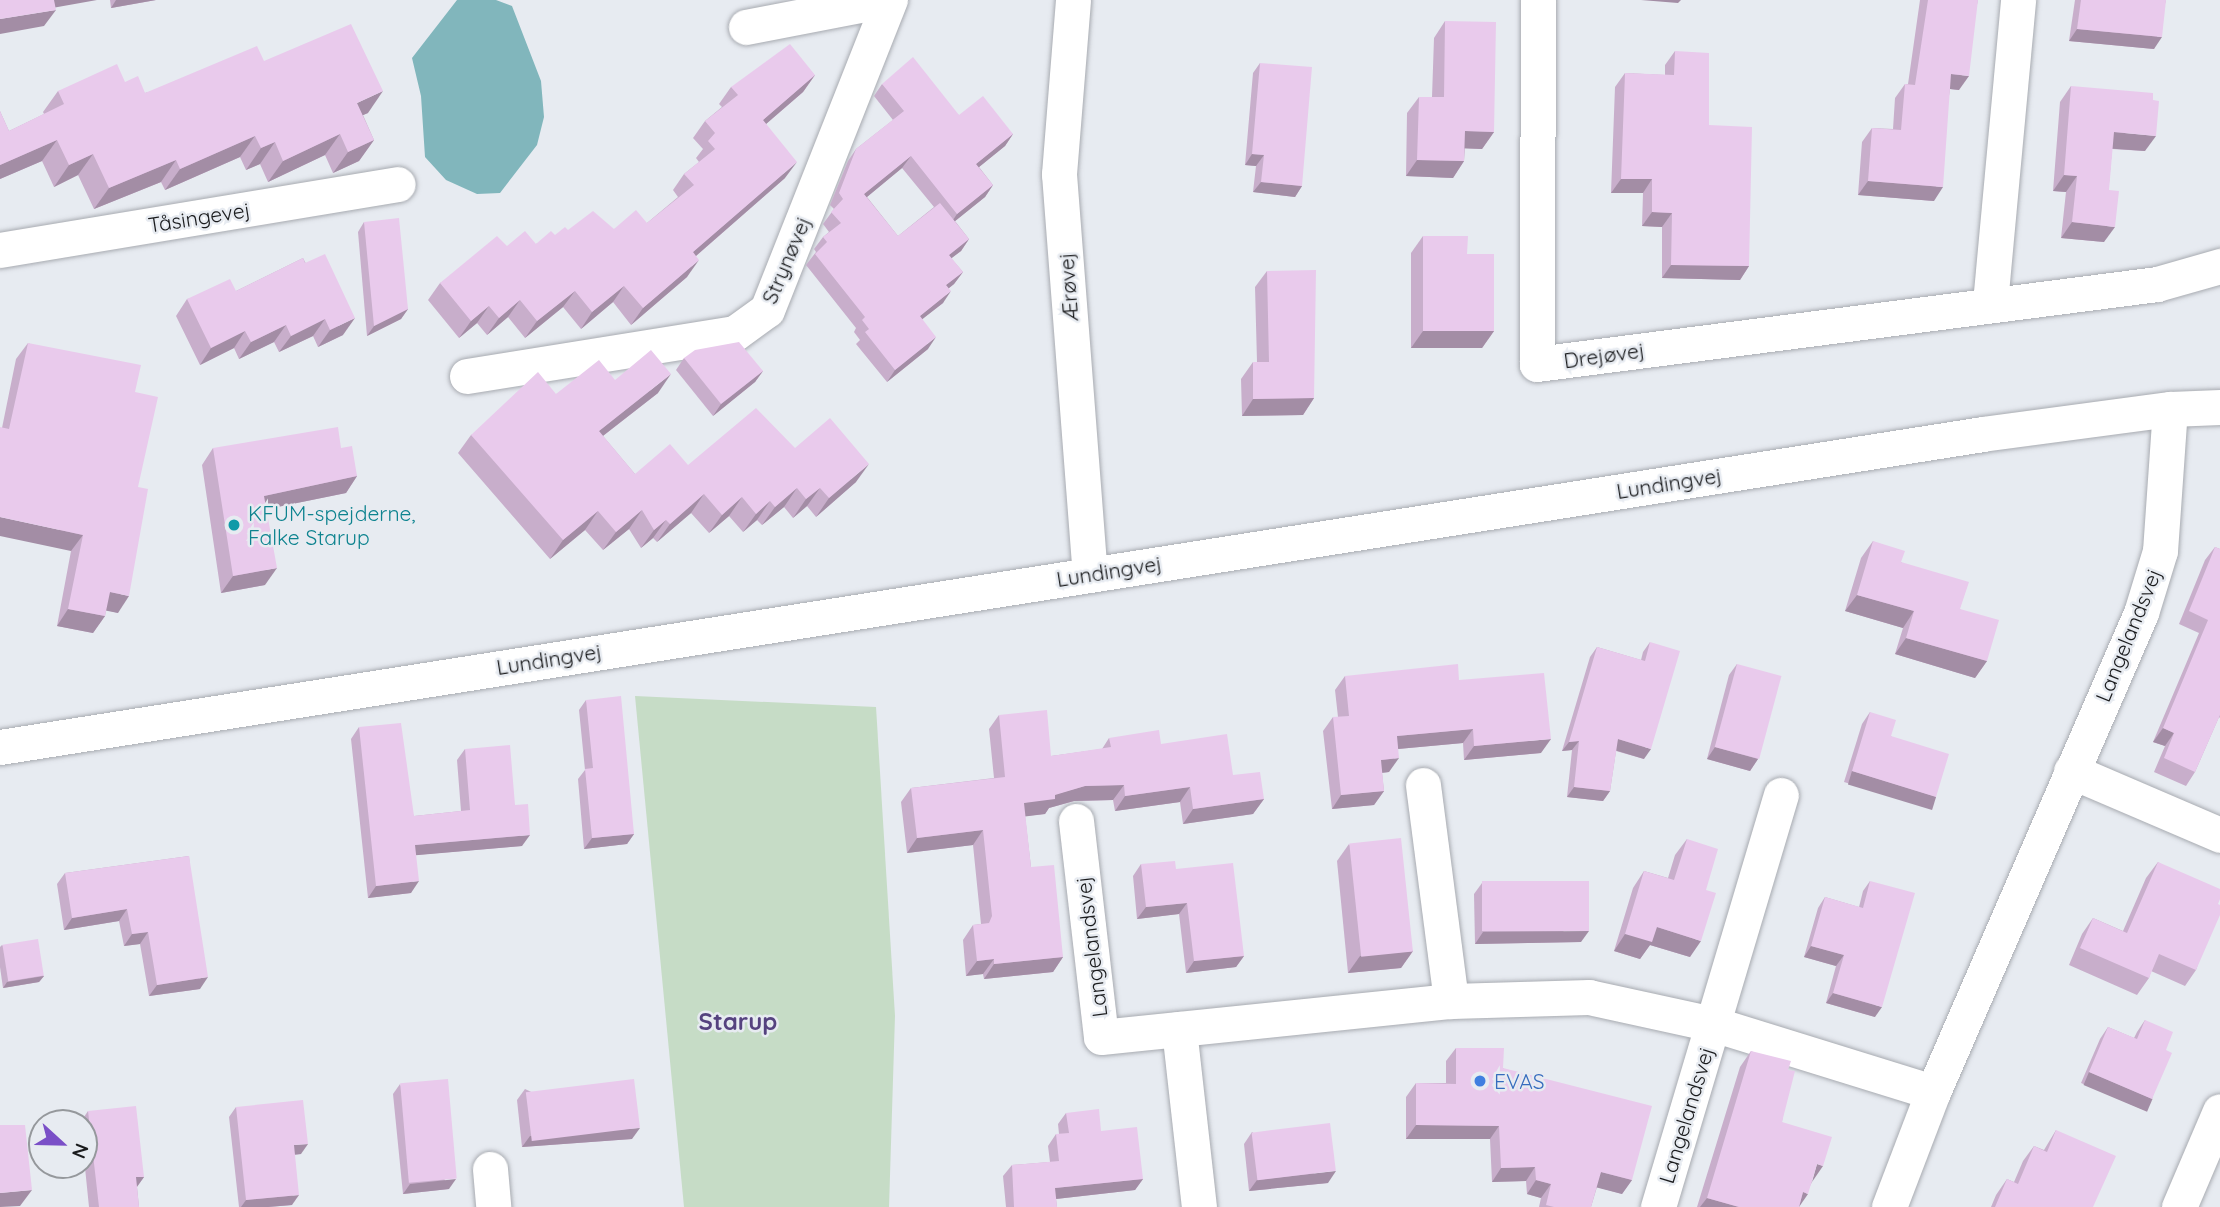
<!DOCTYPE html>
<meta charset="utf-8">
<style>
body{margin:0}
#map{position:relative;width:2220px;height:1207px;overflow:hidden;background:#e7ebf1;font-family:Quicksand,sans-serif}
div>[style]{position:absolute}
.green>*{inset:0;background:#c6dcc6}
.water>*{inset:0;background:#81b6bc}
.roads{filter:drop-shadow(0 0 2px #a8abb1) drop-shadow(0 0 2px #a8abb1)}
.minor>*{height:35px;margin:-17.5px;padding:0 17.5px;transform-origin:17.5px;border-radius:17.5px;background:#fff}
.wall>*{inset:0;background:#c8aecb}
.shaded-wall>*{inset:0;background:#a38da5;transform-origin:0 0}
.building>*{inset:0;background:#e9caec;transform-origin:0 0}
.dots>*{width:19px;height:19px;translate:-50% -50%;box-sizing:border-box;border:4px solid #e7ebf1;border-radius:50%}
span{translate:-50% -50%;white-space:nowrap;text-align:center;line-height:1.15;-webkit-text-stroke:5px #e7ebf1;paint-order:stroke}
.street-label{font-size:21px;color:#1a1b1d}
.culture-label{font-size:21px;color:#0d838f}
.left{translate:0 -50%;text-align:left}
.shop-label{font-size:21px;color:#366cbe}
.quarter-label{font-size:24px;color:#55427f;font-weight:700}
.north{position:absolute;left:28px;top:1109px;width:70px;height:70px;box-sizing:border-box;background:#e7ebf1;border:2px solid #95989c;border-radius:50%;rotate:112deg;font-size:19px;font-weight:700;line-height:28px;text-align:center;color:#1a1b1d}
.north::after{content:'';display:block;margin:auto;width:24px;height:32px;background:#7a4fc7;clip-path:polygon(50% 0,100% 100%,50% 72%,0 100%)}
</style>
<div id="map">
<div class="green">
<div style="clip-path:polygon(635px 696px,876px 707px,895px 1016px,889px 1207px,684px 1207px)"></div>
</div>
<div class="water">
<div style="clip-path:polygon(457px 0,496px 0,512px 6px,541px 81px,544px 117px,537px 145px,500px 193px,477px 194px,446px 180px,425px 157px,421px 96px,412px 58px)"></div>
</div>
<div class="roads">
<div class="minor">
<div style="left:1073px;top:0;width:175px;rotate:94.6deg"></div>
<div style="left:1059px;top:174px;width:400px;rotate:85.6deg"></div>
<div style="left:1538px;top:0;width:364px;rotate:90.2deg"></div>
<div style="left:1537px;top:364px;width:625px;rotate:-7.35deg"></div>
<div style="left:2157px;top:284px;width:66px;rotate:-15.9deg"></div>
<div style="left:746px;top:27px;width:143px;rotate:-10.9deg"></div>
<div style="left:0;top:250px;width:403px;rotate:-9.4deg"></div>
<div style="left:1990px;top:303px;width:304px;rotate:-84.7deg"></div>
<div style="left:467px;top:376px;width:271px;rotate:-9.1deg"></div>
<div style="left:735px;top:333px;width:39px;rotate:-36deg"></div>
<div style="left:767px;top:310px;width:334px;rotate:-68.4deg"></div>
<div style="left:0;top:747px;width:2007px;rotate:-8.97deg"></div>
<div style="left:1982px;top:434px;width:190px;rotate:-7.6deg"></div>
<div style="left:2170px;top:409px;width:50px;rotate:-2.3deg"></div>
<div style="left:2071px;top:771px;width:162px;rotate:23.2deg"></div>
<div style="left:1423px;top:785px;width:218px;rotate:82.6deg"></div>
<div style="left:1076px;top:821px;width:217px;rotate:83.4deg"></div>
<div style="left:1101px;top:1037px;width:352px;rotate:-5.9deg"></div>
<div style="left:1451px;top:1001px;width:138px;rotate:-1.7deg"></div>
<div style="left:1589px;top:997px;width:127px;rotate:12.3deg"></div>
<div style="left:1713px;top:1024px;width:230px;rotate:17.2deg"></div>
<div style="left:1179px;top:1029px;width:179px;rotate:83.6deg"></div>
<div style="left:490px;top:1169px;width:38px;rotate:85deg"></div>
<div style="left:1658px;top:1207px;width:430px;rotate:-73.4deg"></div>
<div style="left:1889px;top:1207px;width:123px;rotate:-69.1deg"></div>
<div style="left:1933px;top:1092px;width:522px;rotate:-66.53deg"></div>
<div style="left:2141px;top:613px;width:65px;rotate:-73deg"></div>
<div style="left:2160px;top:551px;width:142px;rotate:-86deg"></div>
<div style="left:2179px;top:1207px;width:104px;rotate:-66.9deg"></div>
</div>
</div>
<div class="wall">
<div style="clip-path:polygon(110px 0,156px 0,111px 8px)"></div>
<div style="clip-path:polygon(1920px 0,1978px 0,1959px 90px,1950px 89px,1934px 201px,1858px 195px,1862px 142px,1872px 128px,1893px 129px,1895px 98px,1905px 84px,1908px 84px)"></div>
<div style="clip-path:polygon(2075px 0,2166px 0,2154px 49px,2069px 41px)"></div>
<div style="clip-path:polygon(1445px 21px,1494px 132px,1482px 149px,1465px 148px,1464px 161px,1453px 178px,1406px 176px,1407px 113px,1419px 97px,1432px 97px,1434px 38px)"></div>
<div style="clip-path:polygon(1675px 51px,1709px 125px,1749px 266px,1740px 280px,1662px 278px,1662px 227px,1642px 226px,1643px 193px,1611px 193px,1615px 87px,1625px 73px,1665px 75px,1665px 65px)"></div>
<div style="clip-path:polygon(264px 61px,368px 113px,363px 115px,374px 140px,359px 161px,333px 173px,325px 155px,268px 182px,260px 164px,246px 170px,240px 157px,165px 190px,161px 182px,94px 209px,78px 175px,54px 187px,42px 161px,0 179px,0 111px,9px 131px,44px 114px,43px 112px,58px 91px,125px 82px,145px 93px)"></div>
<div style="clip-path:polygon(1260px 63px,1302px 186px,1295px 197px,1253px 192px,1256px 166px,1245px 165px,1253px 73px)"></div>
<div style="clip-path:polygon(815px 75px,803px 92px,766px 124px,785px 178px,696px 256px,687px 277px,631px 325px,613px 302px,581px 329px,563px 307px,525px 338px,508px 317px,487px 335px,477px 323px,459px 338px,428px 300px,440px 283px,507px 246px,536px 244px,568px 230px,614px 229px,647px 223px,678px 197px,673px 190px,684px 174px,699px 162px,696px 158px,703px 149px,693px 138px,705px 121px,722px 107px,719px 104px,731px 87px)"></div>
<div style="clip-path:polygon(evenodd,882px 84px,959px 115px,1013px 134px,1005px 146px,979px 167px,993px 185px,985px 197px,955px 221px,969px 239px,961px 251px,951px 258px,963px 272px,954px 284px,949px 288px,943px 303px,922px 319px,928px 349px,887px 382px,856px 344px,860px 340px,854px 332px,856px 328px,806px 265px,816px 252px,814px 249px,823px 237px,829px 232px,823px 224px,834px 209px,830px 205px,848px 161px,856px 149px,893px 120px,874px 96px,882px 84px,902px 168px,934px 207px,898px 236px,867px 197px,902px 168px)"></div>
<div style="clip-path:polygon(2071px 86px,2145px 151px,2112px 149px,2104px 242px,2061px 238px,2066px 192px,2053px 191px,2060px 102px)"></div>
<div style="clip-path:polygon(364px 222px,408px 309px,401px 319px,367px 336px,358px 232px)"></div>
<div style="clip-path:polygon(1423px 236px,1467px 254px,1494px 331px,1482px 348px,1411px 348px,1411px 253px)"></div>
<div style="clip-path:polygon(303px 258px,343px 335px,318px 347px,313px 336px,279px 352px,274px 342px,239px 359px,234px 348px,200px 365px,176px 316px,187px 299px,236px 291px)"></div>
<div style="clip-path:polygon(1267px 271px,1314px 398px,1303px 415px,1242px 416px,1241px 379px,1253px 362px,1257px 362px,1255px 287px)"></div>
<div style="clip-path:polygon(28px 343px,135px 392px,138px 487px,118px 613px,106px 610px,105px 616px,93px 633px,57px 626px,71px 551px,2px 428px,16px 359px)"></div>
<div style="clip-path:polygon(684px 358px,763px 371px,755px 382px,713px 416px,676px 370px)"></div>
<div style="clip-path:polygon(615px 380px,658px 393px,603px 436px,635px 474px,795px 448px,856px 482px,816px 517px,807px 506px,793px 518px,784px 507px,762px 525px,757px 520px,743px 532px,729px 516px,709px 533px,691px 513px,657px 542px,653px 538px,641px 548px,629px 529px,603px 550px,585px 530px,550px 559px,458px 453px,471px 435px,556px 394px)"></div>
<div style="clip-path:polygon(213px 448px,341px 448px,357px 476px,346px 493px,267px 509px,265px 585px,221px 593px,202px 465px)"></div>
<div style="clip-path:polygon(1873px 541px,1901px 562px,1960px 609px,1987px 661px,1975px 678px,1895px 654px,1903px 628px,1845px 611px,1861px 558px)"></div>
<div style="clip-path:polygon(2215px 547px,2220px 549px,2220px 718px,2219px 717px,2195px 772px,2186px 786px,2154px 772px,2165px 746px,2153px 742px,2199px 633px,2179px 624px,2205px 560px)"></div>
<div style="clip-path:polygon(1650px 642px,1644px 759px,1616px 751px,1610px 791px,1603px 801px,1567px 797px,1572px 750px,1562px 751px,1590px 657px,1597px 647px,1641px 660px,1643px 652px)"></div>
<div style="clip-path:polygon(1737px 664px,1758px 759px,1750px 771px,1707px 759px,1729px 675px)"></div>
<div style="clip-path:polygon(1345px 676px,1459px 680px,1541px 753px,1464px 760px,1463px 743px,1398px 749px,1389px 772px,1382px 773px,1384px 791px,1374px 805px,1332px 809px,1323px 731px,1333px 717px,1338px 717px,1335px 690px)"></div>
<div style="clip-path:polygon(586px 700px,634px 834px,627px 844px,584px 849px,578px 779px,585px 770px,579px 710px)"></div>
<div style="clip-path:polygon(1870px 712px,1891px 736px,1936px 797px,1928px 808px,1844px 782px,1862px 724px)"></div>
<div style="clip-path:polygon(999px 715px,1051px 756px,1102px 749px,1109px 738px,1161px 744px,1233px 775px,1264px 799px,1253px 814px,1183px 824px,1180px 802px,1115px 811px,1113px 800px,1074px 801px,1049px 808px,1045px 814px,1025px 816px,1031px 867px,1063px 957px,1053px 972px,984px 979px,983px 974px,966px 976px,963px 940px,973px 925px,981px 924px,973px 845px,907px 853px,901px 802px,911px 788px,994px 778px,989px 729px)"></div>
<div style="clip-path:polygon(359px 727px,414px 816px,461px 811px,457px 760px,465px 749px,515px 805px,522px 846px,416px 855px,411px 893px,368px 898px,351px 739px)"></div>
<div style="clip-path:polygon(1687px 839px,1706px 890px,1690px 957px,1650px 945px,1640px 959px,1614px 951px,1633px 888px,1644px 871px,1668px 878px,1675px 855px)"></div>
<div style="clip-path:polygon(1349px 844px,1413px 951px,1401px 968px,1348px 973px,1337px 861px)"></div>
<div style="clip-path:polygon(189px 856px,200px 989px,149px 996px,140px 944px,124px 946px,119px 921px,64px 930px,57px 884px,65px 873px)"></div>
<div style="clip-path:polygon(2158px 862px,2218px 904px,2196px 970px,2185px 986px,2151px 971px,2149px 978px,2137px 995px,2069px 965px,2082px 934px,2093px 918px,2123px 931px,2146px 878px)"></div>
<div style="clip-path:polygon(1141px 864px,1176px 869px,1244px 956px,1236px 967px,1186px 973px,1179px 914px,1137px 919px,1133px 876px)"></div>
<div style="clip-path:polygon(1870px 881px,1875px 1017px,1826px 1003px,1836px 966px,1804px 957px,1818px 908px,1825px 897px,1859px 907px,1863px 891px)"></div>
<div style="clip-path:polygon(1482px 883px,1581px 942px,1475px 944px,1474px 894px)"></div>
<div style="clip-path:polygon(2px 945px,44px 976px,39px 982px,3px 988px,0 967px,0 947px)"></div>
<div style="clip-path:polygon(2145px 1020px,2166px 1050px,2152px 1099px,2144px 1110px,2081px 1083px,2100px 1039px,2108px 1027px,2134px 1038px,2137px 1032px)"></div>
<div style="clip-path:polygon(1456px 1048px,1503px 1068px,1632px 1180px,1622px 1194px,1597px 1187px,1591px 1207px,1539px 1207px,1541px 1198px,1527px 1194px,1526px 1181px,1492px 1182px,1490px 1139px,1406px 1139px,1406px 1097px,1416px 1083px,1446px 1083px,1446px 1061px)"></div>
<div style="clip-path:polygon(1751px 1051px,1788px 1070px,1782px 1122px,1812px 1182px,1799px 1207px,1697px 1207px,1740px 1067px)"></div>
<div style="clip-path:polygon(400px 1084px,449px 1189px,403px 1194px,393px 1094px)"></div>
<div style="clip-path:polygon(525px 1089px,632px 1139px,522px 1147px,517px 1100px)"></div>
<div style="clip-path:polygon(236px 1107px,301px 1154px,295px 1155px,292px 1205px,268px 1207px,239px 1207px,229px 1117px)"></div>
<div style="clip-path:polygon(88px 1111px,144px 1177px,137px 1187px,139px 1207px,89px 1207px,84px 1158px,84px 1123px,80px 1123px)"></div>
<div style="clip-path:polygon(1066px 1113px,1101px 1131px,1143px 1179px,1135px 1190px,1056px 1199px,1057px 1207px,1006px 1207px,1003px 1176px,1012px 1165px,1050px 1162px,1048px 1146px,1056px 1134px,1059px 1134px,1058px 1124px)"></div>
<div style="clip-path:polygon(2056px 1130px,2093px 1207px,1991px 1207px,1996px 1195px,2007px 1179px,2014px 1182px,2023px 1161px,2034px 1146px,2044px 1150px)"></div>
<div style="clip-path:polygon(1252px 1132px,1328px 1183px,1249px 1191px,1244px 1144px)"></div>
</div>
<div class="shaded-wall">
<div style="clip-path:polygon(48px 0,97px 0,41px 10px)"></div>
<div style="clip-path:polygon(116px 0,156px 0,111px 8px)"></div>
<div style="clip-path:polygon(1641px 0,1681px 0,1678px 3px)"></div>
<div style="clip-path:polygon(56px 10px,44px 26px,0 34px,0 19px)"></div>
<div style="clip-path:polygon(2077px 29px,2162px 37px,2154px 49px,2069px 41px)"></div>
<div style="clip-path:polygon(1951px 74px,1969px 76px,1959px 90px,1941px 88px)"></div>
<div style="clip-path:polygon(815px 75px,803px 92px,751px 137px,763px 120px)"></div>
<div style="clip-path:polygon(383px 91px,368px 113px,342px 124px,357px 103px)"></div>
<div style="clip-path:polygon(1465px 131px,1494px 132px,1482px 149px,1453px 148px)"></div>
<div style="clip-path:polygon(2114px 132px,2156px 136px,2145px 151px,2103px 148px)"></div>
<div style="clip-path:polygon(340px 134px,325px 155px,268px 182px,283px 161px)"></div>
<div style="clip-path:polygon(1013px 134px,1005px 146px,968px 176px,976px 164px)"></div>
<div style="clip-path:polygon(255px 136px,240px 157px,165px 190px,180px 169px)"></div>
<div style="clip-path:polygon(57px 140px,42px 161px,0 179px,0 165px)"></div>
<div style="clip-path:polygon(374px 140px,359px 161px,333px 173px,348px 152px)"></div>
<div style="clip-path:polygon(275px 142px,260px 164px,246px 170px,261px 148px)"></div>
<div style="clip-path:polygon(93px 154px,78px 175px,54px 187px,69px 165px)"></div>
<div style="clip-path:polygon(1252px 154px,1264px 155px,1256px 166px,1245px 165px)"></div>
<div style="clip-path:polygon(911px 156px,902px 168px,856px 206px,864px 194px)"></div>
<div style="clip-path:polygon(176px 160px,161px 182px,94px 209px,109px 188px)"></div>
<div style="clip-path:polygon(1417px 160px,1464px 161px,1453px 178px,1406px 176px)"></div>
<div style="clip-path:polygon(797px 162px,785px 178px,681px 269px,693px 252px)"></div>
<div style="clip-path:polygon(2064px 175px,2077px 176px,2066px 192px,2053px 191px)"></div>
<div style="clip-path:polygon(1621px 179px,1652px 179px,1643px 193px,1611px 193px)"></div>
<div style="clip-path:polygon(1868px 181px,1943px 187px,1934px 201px,1858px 195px)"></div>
<div style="clip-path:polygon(1261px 182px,1302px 186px,1295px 197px,1253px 192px)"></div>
<div style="clip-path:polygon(993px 185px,985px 197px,949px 226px,957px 214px)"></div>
<div style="clip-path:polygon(1652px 212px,1672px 213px,1662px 227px,1642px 226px)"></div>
<div style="clip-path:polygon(2072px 222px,2115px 227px,2104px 242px,2061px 238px)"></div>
<div style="clip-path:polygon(969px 239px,961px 251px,940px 267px,949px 255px)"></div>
<div style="clip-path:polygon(699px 260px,687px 277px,631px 325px,643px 308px)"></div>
<div style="clip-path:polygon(1671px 265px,1749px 266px,1740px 280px,1662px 278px)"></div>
<div style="clip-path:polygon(963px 272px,954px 284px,938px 297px,946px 285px)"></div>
<div style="clip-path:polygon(624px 286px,613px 302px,581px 329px,592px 312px)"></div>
<div style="clip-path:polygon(575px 291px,563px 307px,525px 338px,537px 321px)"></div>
<div style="clip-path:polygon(951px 291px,943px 303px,911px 328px,920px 316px)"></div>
<div style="clip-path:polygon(520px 300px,508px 317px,487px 335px,499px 318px)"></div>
<div style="clip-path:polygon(489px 306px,477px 323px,459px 338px,471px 321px)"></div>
<div style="clip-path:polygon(408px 309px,401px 319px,367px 336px,374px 326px)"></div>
<div style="clip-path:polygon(355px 318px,343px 335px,318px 347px,330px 330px)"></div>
<div style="clip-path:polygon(325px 319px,313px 336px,279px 352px,291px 336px)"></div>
<div style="clip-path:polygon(286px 325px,274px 342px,239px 359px,251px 342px)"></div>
<div style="clip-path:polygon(245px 331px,234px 348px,200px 365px,211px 348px)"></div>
<div style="clip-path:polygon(1423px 331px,1494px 331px,1482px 348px,1411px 348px)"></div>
<div style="clip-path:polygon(936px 337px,928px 349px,887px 382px,895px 370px)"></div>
<div style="clip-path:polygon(763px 371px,755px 382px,713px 416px,721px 404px)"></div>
<div style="clip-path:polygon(671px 374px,658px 393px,586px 449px,599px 431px)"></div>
<div style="clip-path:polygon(1314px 398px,1303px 415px,1242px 416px,1253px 399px)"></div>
<div style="clip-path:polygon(869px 464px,856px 482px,816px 517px,829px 498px)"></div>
<div style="clip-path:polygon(357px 476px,346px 493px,253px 512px,264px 496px)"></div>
<div style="clip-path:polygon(797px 488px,784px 507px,762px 525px,775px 507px)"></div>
<div style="clip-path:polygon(820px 488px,807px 506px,793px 518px,806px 499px)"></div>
<div style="clip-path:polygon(704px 494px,691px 513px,657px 542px,670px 524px)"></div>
<div style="clip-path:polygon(742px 497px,729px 516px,709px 533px,722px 515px)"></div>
<div style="clip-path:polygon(770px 501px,757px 520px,743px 532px,756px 514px)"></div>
<div style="clip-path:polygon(642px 510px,629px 529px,603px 550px,616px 532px)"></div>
<div style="clip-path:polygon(598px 511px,585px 530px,550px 559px,563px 540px)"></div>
<div style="clip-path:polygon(0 517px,83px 535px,71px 551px,0 536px)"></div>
<div style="clip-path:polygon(666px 520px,653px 538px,641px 548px,654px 530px)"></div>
<div style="clip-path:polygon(277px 568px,265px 585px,221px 593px,233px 576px)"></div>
<div style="clip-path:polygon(110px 592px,129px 596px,118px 613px,98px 609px)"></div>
<div style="clip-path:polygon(1857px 595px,1914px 611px,1903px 628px,1845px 611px)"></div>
<div style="clip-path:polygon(68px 609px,105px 616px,93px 633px,57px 626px)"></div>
<div style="clip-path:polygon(1906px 638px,1987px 661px,1975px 678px,1895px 654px)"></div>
<div style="clip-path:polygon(2163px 728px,2174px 733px,2165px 746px,2153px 742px)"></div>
<div style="clip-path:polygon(1473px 729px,1463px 743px,1387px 750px,1397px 736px)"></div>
<div style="clip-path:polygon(1551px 739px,1541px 753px,1464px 760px,1474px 746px)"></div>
<div style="clip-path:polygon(1618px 739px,1651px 749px,1644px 759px,1611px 749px)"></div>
<div style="clip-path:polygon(1579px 741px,1572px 750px,1562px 751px,1569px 742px)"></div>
<div style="clip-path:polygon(1715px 747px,1758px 759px,1750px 771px,1707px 759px)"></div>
<div style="clip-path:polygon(1399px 758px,1389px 772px,1371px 774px,1381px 760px)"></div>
<div style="left:1852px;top:771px;width:88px;height:14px;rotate:17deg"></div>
<div style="clip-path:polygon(1124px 785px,1113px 800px,1074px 801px,1049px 808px,1045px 814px,1013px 818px,1024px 803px,1085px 786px)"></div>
<div style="clip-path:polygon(1190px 787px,1180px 802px,1115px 811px,1125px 796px)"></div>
<div style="clip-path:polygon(1574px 787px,1610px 791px,1603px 801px,1567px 797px)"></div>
<div style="clip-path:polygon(1384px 791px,1374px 805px,1332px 809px,1341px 795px)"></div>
<div style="clip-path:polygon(1264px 799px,1253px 814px,1183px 824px,1193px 809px)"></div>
<div style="clip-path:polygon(983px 830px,973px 845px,907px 853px,917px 838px)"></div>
<div style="clip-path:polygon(634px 834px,627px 844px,584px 849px,592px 838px)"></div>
<div style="clip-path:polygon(530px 835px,522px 846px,407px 856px,415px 845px)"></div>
<div style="clip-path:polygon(419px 881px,411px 893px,368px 898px,376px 886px)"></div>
<div style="clip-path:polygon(1187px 903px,1179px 914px,1137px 919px,1146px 907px)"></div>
<div style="clip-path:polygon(127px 909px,119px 921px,64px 930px,72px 918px)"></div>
<div style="clip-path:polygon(1657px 927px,1701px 941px,1690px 957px,1650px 945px,1640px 959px,1614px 951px,1625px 934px)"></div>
<div style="clip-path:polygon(1589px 931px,1581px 942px,1475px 944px,1483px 932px)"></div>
<div style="clip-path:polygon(148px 932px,140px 944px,124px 946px,132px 934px)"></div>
<div style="clip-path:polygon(1811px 946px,1844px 955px,1836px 966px,1804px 957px)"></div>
<div style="clip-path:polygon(1413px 951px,1401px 968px,1348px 973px,1360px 956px)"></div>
<div style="clip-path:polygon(1244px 956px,1236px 967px,1186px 973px,1194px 961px)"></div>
<div style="clip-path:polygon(1063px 957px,1053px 972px,984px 979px,994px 964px)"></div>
<div style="clip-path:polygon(994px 959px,983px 974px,966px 976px,977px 961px)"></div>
<div style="clip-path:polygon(44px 976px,39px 982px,3px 988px,7px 982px)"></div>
<div style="clip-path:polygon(208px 977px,200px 989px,149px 996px,157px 985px)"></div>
<div style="clip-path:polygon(1833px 993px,1882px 1007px,1875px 1017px,1826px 1003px)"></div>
<div style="left:2089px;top:1072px;width:69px;height:14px;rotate:23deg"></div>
<div style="clip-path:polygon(1416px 1125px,1499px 1126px,1490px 1139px,1406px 1139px)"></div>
<div style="clip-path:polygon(640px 1128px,632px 1139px,522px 1147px,530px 1136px)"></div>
<div style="clip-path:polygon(308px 1144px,301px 1154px,287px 1155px,294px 1145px)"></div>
<div style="clip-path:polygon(1817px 1164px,1823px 1166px,1812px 1182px)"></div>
<div style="clip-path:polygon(1535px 1167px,1526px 1181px,1492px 1182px,1501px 1168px)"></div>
<div style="clip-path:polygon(1336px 1171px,1328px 1183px,1249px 1191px,1257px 1180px)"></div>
<div style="clip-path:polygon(1601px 1172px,1632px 1180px,1622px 1194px,1591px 1186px)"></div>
<div style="clip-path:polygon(136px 1177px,144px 1177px,136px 1188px)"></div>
<div style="clip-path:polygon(456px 1179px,449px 1189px,403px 1194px,410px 1184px)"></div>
<div style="clip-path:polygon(1143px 1179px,1135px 1190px,1047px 1200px,1055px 1188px)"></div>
<div style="clip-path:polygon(1536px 1180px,1551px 1184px,1541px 1198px,1527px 1194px)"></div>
<div style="clip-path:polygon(32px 1190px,20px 1206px,0 1207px,0 1193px)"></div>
<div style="clip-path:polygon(1803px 1192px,1808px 1194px,1799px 1207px)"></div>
<div style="clip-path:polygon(299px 1195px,292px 1205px,268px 1207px,241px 1207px,246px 1200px)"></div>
<div style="clip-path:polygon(1707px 1198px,1739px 1207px,1700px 1207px)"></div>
</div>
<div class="building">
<div style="clip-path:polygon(0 0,54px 0,56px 10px,0 19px)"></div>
<div style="clip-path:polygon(1928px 0,1978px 0,1969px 76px,1951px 74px,1943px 187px,1868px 181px,1872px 128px,1901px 130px,1905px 84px,1915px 85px)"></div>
<div style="clip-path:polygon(2081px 0,2166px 0,2162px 37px,2077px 29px)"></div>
<div style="clip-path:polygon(1445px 21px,1496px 22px,1494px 132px,1465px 131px,1464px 161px,1417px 160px,1419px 97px,1444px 97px)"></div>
<div style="clip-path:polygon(351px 24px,383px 91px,357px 103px,374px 140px,348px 152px,340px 134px,283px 161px,275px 142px,261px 148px,255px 136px,180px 169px,176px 160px,109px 188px,93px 154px,69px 165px,57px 140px,0 165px,0 111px,9px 131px,64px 104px,58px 91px,117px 64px,125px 82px,138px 76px,145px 93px,257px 46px,264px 61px)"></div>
<div style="clip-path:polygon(790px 44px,815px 75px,763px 120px,797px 162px,693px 252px,699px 260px,643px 308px,624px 286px,592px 312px,575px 291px,537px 321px,520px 300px,499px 318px,489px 306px,471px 321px,440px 283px,497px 236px,507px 246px,525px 231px,536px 244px,551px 231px,555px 235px,565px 227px,568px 230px,593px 211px,614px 229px,636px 210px,647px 223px,694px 185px,684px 174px,715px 149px,708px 141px,715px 133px,705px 121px,738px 95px,731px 87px)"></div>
<div style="clip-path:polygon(1675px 51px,1709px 53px,1709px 125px,1752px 127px,1749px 266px,1671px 265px,1672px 213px,1652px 212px,1652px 179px,1621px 179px,1625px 73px,1674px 75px)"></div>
<div style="clip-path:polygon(913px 57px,959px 115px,983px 96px,1013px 134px,976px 164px,993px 185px,957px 214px,911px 156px,864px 194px,898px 236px,940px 203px,969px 239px,949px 255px,963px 272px,946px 285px,951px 291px,920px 316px,936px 337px,895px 370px,865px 332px,869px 329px,862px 320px,865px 317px,815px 254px,827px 242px,823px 237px,841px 223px,831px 212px,843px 199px,839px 193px,856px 149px,904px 111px,882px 84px)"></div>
<div style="clip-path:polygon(1260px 63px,1312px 67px,1302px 186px,1261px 182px,1264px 155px,1252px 154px)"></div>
<div style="clip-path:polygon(2071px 86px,2153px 93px,2153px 100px,2159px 101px,2156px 136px,2114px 132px,2109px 190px,2119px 191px,2115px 227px,2072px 222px,2077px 176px,2064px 175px)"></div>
<div style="clip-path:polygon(399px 218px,408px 309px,374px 326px,364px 222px)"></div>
<div style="clip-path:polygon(1423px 236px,1468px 236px,1467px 254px,1494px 254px,1494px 331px,1423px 331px)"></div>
<div style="clip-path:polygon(325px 254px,355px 318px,330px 330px,325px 319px,291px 336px,286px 325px,251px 342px,245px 331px,211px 348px,187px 299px,230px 279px,236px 291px,303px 258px,305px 263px)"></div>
<div style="clip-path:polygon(1316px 270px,1314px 398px,1253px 399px,1253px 362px,1269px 362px,1267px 271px)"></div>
<div style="clip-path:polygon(739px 342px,763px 371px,721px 404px,684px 358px,695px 350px)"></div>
<div style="clip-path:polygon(28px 343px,141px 365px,135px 392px,158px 397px,138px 487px,148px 489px,129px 596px,110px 592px,105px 616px,68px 609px,83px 535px,0 517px,0 427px,9px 429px)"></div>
<div style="clip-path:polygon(651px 350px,671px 374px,599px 431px,635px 474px,670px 444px,688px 465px,756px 408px,795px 448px,830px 418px,869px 464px,829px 498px,820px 488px,806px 499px,797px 488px,775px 507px,770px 501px,756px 514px,742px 497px,722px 515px,704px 494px,670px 524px,666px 520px,654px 530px,642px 510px,616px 532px,598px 511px,563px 540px,471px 435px,538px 372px,556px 394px,599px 360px,615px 380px)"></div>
<div style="clip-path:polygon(338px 427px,341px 448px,352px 446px,357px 476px,264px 496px,277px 568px,233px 576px,213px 448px)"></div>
<div style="clip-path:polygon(1873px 541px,1905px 551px,1901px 562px,1969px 582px,1960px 609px,1999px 620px,1987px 661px,1906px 638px,1914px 611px,1857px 595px)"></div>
<div style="clip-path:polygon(2215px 547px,2220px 549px,2220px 715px,2195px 772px,2164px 758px,2174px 733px,2163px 728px,2208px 620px,2189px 611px)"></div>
<div style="clip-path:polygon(1650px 642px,1680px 651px,1651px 749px,1618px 739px,1610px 791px,1574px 787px,1579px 741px,1569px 742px,1597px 647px,1645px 661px)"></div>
<div style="clip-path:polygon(1458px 664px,1459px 680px,1544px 673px,1551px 739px,1474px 746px,1473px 729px,1397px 736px,1399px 758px,1381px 760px,1384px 791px,1341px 795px,1333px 717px,1349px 716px,1345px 676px)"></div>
<div style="left:1737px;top:664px;width:46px;height:86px;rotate:15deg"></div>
<div style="clip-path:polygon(621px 696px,634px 834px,592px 838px,585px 769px,593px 768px,586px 700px)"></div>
<div style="clip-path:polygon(1047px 710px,1051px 756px,1111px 747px,1109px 738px,1159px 730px,1161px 744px,1227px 734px,1233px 775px,1260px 772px,1264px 799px,1193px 809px,1190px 787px,1125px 796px,1124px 785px,1085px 786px,1055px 795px,1055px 799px,1024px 803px,1031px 867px,1054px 865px,1063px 957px,994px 964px,994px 959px,977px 961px,973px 925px,989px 923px,992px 916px,983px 830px,917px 838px,911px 788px,1005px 777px,999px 715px)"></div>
<div style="clip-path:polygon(1870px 712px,1896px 720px,1891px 736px,1949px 754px,1936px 797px,1852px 771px)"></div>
<div style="clip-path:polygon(401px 723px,414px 816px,470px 810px,465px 749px,510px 745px,515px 805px,528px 804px,530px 835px,415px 845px,419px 881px,376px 886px,359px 727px)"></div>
<div style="left:1401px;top:838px;width:114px;height:52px;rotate:84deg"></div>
<div style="clip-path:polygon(1687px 839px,1718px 849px,1706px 890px,1716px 893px,1701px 941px,1657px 927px,1652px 942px,1625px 934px,1644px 871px,1674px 880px)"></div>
<div style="clip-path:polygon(189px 856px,208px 977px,157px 985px,148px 932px,132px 934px,127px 909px,72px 918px,65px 873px)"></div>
<div style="clip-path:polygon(1175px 861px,1176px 869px,1233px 863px,1244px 956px,1194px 961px,1187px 903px,1146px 907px,1141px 864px)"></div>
<div style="clip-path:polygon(2158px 862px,2220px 889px,2220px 899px,2218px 904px,2220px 905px,2220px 915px,2196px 970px,2159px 954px,2149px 978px,2080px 948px,2093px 918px,2127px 933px)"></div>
<div style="left:1589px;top:881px;width:50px;height:107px;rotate:90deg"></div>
<div style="clip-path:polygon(1870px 881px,1915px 893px,1882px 1007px,1833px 993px,1844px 955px,1811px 946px,1825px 897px,1863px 908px)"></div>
<div style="left:38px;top:939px;width:37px;height:36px;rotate:81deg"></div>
<div style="clip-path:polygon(2145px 1020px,2173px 1032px,2166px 1050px,2172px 1053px,2152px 1099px,2089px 1072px,2108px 1027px,2137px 1039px)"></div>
<div style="clip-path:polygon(1456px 1048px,1504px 1048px,1503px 1068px,1652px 1106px,1632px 1180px,1601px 1172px,1591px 1207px,1554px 1207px,1546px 1205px,1551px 1184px,1536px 1180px,1535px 1167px,1501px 1168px,1499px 1126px,1416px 1125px,1416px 1083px,1456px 1084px)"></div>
<div style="clip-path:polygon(1751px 1051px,1791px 1061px,1788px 1070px,1795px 1071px,1782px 1122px,1832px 1137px,1823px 1166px,1817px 1164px,1808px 1194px,1803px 1192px,1799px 1207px,1739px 1207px,1707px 1198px)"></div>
<div style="left:448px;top:1079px;width:100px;height:48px;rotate:85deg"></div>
<div style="left:634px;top:1079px;width:49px;height:109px;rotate:83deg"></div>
<div style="clip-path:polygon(303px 1100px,308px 1144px,294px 1145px,299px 1195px,246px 1200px,236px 1107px)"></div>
<div style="clip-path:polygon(136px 1106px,144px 1177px,136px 1177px,139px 1207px,99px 1207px,88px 1111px)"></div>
<div style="clip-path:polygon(1099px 1109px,1101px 1131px,1137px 1127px,1143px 1179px,1055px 1188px,1057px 1207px,1014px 1207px,1012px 1165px,1059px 1161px,1056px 1134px,1069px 1133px,1066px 1113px)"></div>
<div style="left:1330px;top:1123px;width:48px;height:79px;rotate:83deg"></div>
<div style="clip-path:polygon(0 1125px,25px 1125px,32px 1190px,0 1193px)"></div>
<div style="clip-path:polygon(2056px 1130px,2116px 1156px,2093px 1207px,1995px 1207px,2007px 1179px,2018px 1184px,2034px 1146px,2047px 1152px)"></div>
</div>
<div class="dots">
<div style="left:234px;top:525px;background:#0f9aa8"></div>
<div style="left:1480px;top:1081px;background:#3f7fe0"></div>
</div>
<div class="street-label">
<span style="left:199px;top:217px;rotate:-9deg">Tåsingevej</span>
<span style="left:786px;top:260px;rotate:-67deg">Strynøvej</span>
<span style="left:1068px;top:287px;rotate:-94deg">Ærøvej</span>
<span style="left:1604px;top:355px;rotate:-8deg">Drejøvej</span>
<span style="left:1669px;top:483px;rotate:-9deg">Lundingvej</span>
<span style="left:1109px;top:571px;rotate:-9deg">Lundingvej</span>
<span style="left:2128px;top:635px;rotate:-68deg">Langelandsvej</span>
<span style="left:549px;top:659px;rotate:-9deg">Lundingvej</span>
<span style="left:1091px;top:947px;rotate:-97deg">Langelandsvej</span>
<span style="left:1686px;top:1115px;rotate:-73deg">Langelandsvej</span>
</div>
<div class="culture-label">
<span class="left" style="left:248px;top:525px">KFUM-spejderne,<br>Falke Starup</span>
</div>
<div class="shop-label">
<span class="left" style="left:1494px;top:1081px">EVAS</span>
</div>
<div class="quarter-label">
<span style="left:738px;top:1022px">Starup</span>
</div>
<div class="north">N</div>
</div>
